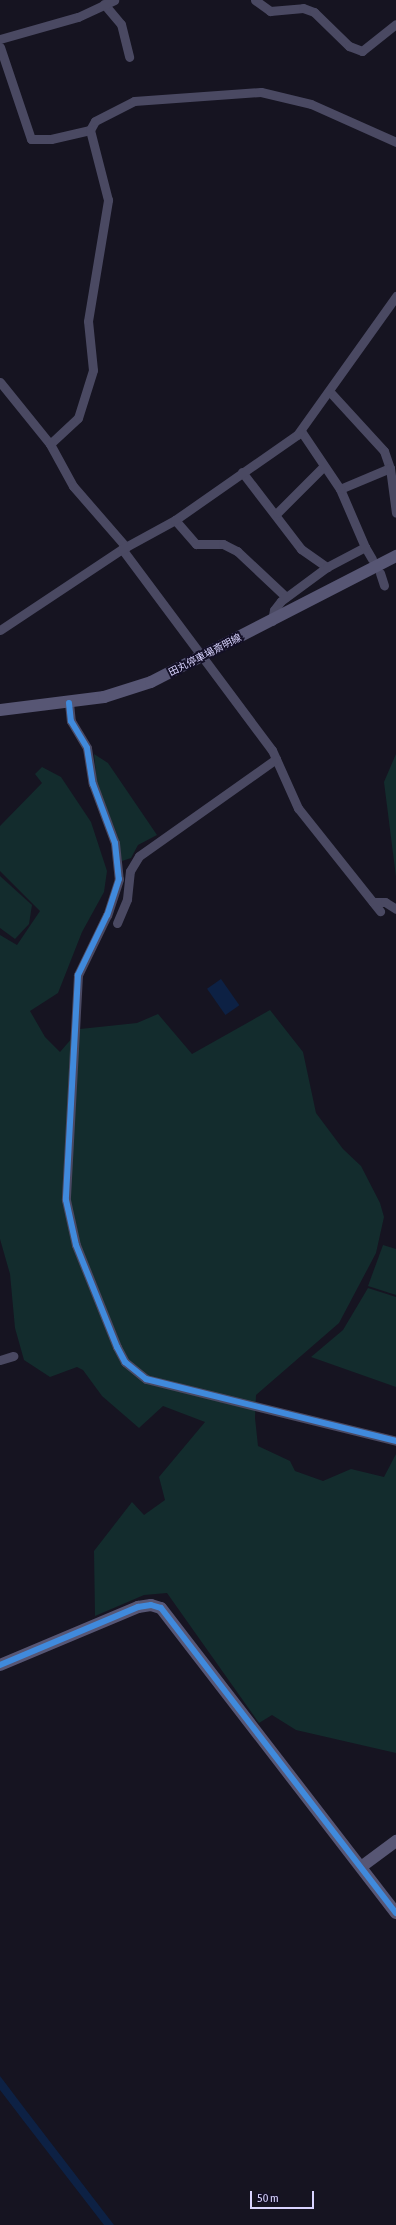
<!DOCTYPE html>
<meta charset="utf-8">
<style>
body{margin:0}
#map{position:relative;width:396px;height:2225px;overflow:hidden;background:#161421;font-family:"Asap Condensed","Noto Sans JP",sans-serif}
div>[style]{position:absolute}
.green>*{inset:0;background:#132c2d}
.water>*{inset:0;background:#0d2144;transform-origin:0 0}
.street>*{height:9px;margin:-4.5px;padding:0 4.5px;transform-origin:4.5px;border-radius:4.5px;background:#4a4962}
.secondary>*{height:12px;margin:-6px;padding:0 6px;transform-origin:6px;border-radius:6px;background:#575674}
.cycleway>*{height:6px;margin:-3px;padding:0 3px;transform-origin:3px;border-radius:3px;background:#408adc}
span{translate:-50% -50%;white-space:nowrap;text-align:center;line-height:1.15;-webkit-text-stroke:4px #130f26;paint-order:stroke}
.street-label{font-size:10px;color:#d9d4ff}
.scale{position:absolute;left:250px;top:2191px;width:64px;height:18px;box-sizing:border-box;border:2px solid #d9d4ff;border-top:0;padding-left:5px;font-size:12px;line-height:14px;white-space:nowrap;color:#d9d4ff;-webkit-text-stroke:3px #130f26;paint-order:stroke}
</style>
<div id="map">
<div class="green">
<div style="clip-path:polygon(94px 754px,108px 763px,157px 835px,138px 845px,131px 858px,122px 861px,118px 837px,97px 784px)"></div>
<div style="clip-path:polygon(396px 754px,396px 877px,384px 782px)"></div>
<div style="clip-path:polygon(42px 767px,61px 777px,91px 822px,107px 871px,104px 892px,82px 932px,58px 993px,30px 1011px,45px 1037px,60px 1052px,80px 1029px,137px 1023px,158px 1014px,192px 1054px,270px 1010px,303px 1052px,316px 1113px,343px 1149px,361px 1166px,380px 1203px,384px 1217px,376px 1253px,339px 1323px,256px 1395px,255px 1418px,258px 1446px,290px 1461px,295px 1471px,323px 1481px,351px 1469px,384px 1477px,396px 1454px,396px 1753px,296px 1730px,272px 1715px,259px 1723px,167px 1593px,144px 1595px,95px 1616px,94px 1551px,132px 1502px,144px 1515px,165px 1500px,159px 1477px,205px 1422px,163px 1406px,139px 1428px,102px 1396px,83px 1370px,77px 1367px,50px 1377px,24px 1360px,15px 1328px,10px 1274px,0 1239px,0 935px,17px 945px,40px 911px,0 871px,0 826px,42px 783px,35px 774px)"></div>
<div style="clip-path:polygon(0 876px,32px 905px,29px 924px,15px 939px,0 928px)"></div>
<div style="clip-path:polygon(383px 1245px,396px 1249px,396px 1295px,368px 1286px)"></div>
<div style="clip-path:polygon(368px 1288px,396px 1297px,396px 1387px,311px 1357px,343px 1330px)"></div>
</div>
<div class="water">
<div style="left:221px;top:979px;width:32px;height:17px;rotate:55deg"></div>
<div style="clip-path:polygon(0 2076px,28px 2113px,114px 2225px,104px 2225px,26px 2124px,0 2090px)"></div>
</div>
<div class="street">
<div style="left:255px;top:0;width:19px;rotate:36deg"></div>
<div style="left:270px;top:11px;width:33px;rotate:-5deg"></div>
<div style="left:303px;top:8px;width:12px;rotate:20deg"></div>
<div style="left:314px;top:12px;width:49px;rotate:44.2deg"></div>
<div style="left:349px;top:46px;width:14px;rotate:21deg"></div>
<div style="left:362px;top:51px;width:43px;rotate:-38.5deg"></div>
<div style="left:104px;top:4px;width:26px;rotate:50deg"></div>
<div style="left:121px;top:24px;width:34px;rotate:76deg"></div>
<div style="left:0;top:39px;width:81px;rotate:-15.8deg"></div>
<div style="left:78px;top:17px;width:40px;rotate:-25deg"></div>
<div style="left:0;top:47px;width:97px;rotate:71.4deg"></div>
<div style="left:31px;top:139px;width:20px"></div>
<div style="left:51px;top:139px;width:40px;rotate:-13deg"></div>
<div style="left:90px;top:130px;width:10px;rotate:-61deg"></div>
<div style="left:95px;top:121px;width:44px;rotate:-27.1deg"></div>
<div style="left:134px;top:101px;width:127px;rotate:-4.1deg"></div>
<div style="left:261px;top:92px;width:51px;rotate:13.5deg"></div>
<div style="left:311px;top:104px;width:93px;rotate:24.1deg"></div>
<div style="left:0;top:382px;width:80px;rotate:51.1deg"></div>
<div style="left:50px;top:444px;width:48px;rotate:61.3deg"></div>
<div style="left:73px;top:486px;width:81px;rotate:49deg"></div>
<div style="left:330px;top:392px;width:80px;rotate:47.5deg"></div>
<div style="left:384px;top:451px;width:18px;rotate:71deg"></div>
<div style="left:390px;top:468px;width:54px;rotate:157.2deg"></div>
<div style="left:50px;top:444px;width:38px;rotate:-43deg"></div>
<div style="left:78px;top:418px;width:50px;rotate:-72.6deg"></div>
<div style="left:93px;top:370px;width:49px;rotate:-95.8deg"></div>
<div style="left:88px;top:321px;width:123px;rotate:-80.6deg"></div>
<div style="left:108px;top:200px;width:72px;rotate:-104.4deg"></div>
<div style="left:390px;top:468px;width:45px;rotate:82.4deg"></div>
<div style="left:242px;top:472px;width:97px;rotate:52.5deg"></div>
<div style="left:301px;top:549px;width:32px;rotate:35deg"></div>
<div style="left:277px;top:513px;width:65px;rotate:-45deg"></div>
<div style="left:175px;top:520px;width:32px;rotate:49deg"></div>
<div style="left:196px;top:544px;width:27px"></div>
<div style="left:223px;top:544px;width:16px;rotate:27deg"></div>
<div style="left:237px;top:551px;width:67px;rotate:43.2deg"></div>
<div style="left:365px;top:547px;width:14px;rotate:60deg"></div>
<div style="left:122px;top:549px;width:251px;rotate:53.3deg"></div>
<div style="left:272px;top:750px;width:64px;rotate:65.9deg"></div>
<div style="left:298px;top:808px;width:132px;rotate:51.5deg"></div>
<div style="left:380px;top:573px;width:13px;rotate:72deg"></div>
<div style="left:272px;top:621px;width:11px;rotate:-80deg"></div>
<div style="left:274px;top:610px;width:11px;rotate:-52deg"></div>
<div style="left:281px;top:601px;width:57px;rotate:-36.5deg"></div>
<div style="left:327px;top:567px;width:43px;rotate:-27.8deg"></div>
<div style="left:365px;top:547px;width:63px;rotate:-113.3deg"></div>
<div style="left:340px;top:489px;width:70px;rotate:-123.9deg"></div>
<div style="left:0;top:630px;width:146px;rotate:-33.6deg"></div>
<div style="left:122px;top:549px;width:60px;rotate:-28.7deg"></div>
<div style="left:175px;top:520px;width:149px;rotate:-34.9deg"></div>
<div style="left:297px;top:435px;width:171px;rotate:-54.5deg"></div>
<div style="left:69px;top:703px;width:18px;rotate:84deg"></div>
<div style="left:71px;top:721px;width:31px;rotate:59deg"></div>
<div style="left:87px;top:748px;width:36px;rotate:81deg"></div>
<div style="left:93px;top:784px;width:63px;rotate:69.6deg"></div>
<div style="left:115px;top:843px;width:36px;rotate:84deg"></div>
<div style="left:119px;top:879px;width:38px;rotate:108deg"></div>
<div style="left:107px;top:915px;width:67px;rotate:115.8deg"></div>
<div style="left:78px;top:975px;width:225px;rotate:93.1deg"></div>
<div style="left:66px;top:1200px;width:46px;rotate:77.5deg"></div>
<div style="left:76px;top:1245px;width:110px;rotate:68.1deg"></div>
<div style="left:117px;top:1347px;width:17px;rotate:62deg"></div>
<div style="left:125px;top:1362px;width:27px;rotate:39deg"></div>
<div style="left:146px;top:1379px;width:258px;rotate:13.9deg"></div>
<div style="left:373px;top:902px;width:12px"></div>
<div style="left:385px;top:902px;width:13px;rotate:32deg"></div>
<div style="left:117px;top:923px;width:26px;rotate:-67deg"></div>
<div style="left:127px;top:899px;width:28px;rotate:-84deg"></div>
<div style="left:130px;top:871px;width:17px;rotate:-59deg"></div>
<div style="left:139px;top:856px;width:168px;rotate:-35.3deg"></div>
<div style="left:0;top:1360px;width:14px;rotate:-17deg"></div>
</div>
<div class="secondary">
<div style="left:0;top:710px;width:105px;rotate:-7.1deg"></div>
<div style="left:104px;top:697px;width:49px;rotate:-17.7deg"></div>
<div style="left:151px;top:682px;width:276px;rotate:-27.2deg"></div>
<div style="left:0;top:1665px;width:150px;rotate:-22.8deg"></div>
<div style="left:138px;top:1607px;width:13px;rotate:-9deg"></div>
<div style="left:151px;top:1605px;width:10px;rotate:17deg"></div>
<div style="left:161px;top:1608px;width:385px;rotate:52.4deg"></div>
<div style="left:361px;top:1867px;width:44px;rotate:-36.6deg"></div>
</div>
<div class="cycleway">
<div style="left:69px;top:703px;width:18px;rotate:84deg"></div>
<div style="left:71px;top:721px;width:31px;rotate:59deg"></div>
<div style="left:87px;top:748px;width:36px;rotate:81deg"></div>
<div style="left:93px;top:784px;width:63px;rotate:69.6deg"></div>
<div style="left:115px;top:843px;width:36px;rotate:84deg"></div>
<div style="left:119px;top:879px;width:38px;rotate:108deg"></div>
<div style="left:107px;top:915px;width:67px;rotate:115.8deg"></div>
<div style="left:78px;top:975px;width:225px;rotate:93.1deg"></div>
<div style="left:66px;top:1200px;width:46px;rotate:77.5deg"></div>
<div style="left:76px;top:1245px;width:110px;rotate:68.1deg"></div>
<div style="left:117px;top:1347px;width:17px;rotate:62deg"></div>
<div style="left:125px;top:1362px;width:27px;rotate:39deg"></div>
<div style="left:146px;top:1379px;width:258px;rotate:13.9deg"></div>
<div style="left:0;top:1665px;width:150px;rotate:-22.8deg"></div>
<div style="left:138px;top:1607px;width:13px;rotate:-9deg"></div>
<div style="left:151px;top:1605px;width:10px;rotate:17deg"></div>
<div style="left:161px;top:1608px;width:385px;rotate:52.4deg"></div>
</div>
<div class="street-label">
<span style="left:205px;top:655px;rotate:-27deg">田丸停車場斎明線</span>
</div>
<div class="scale">50 m</div>
</div>
